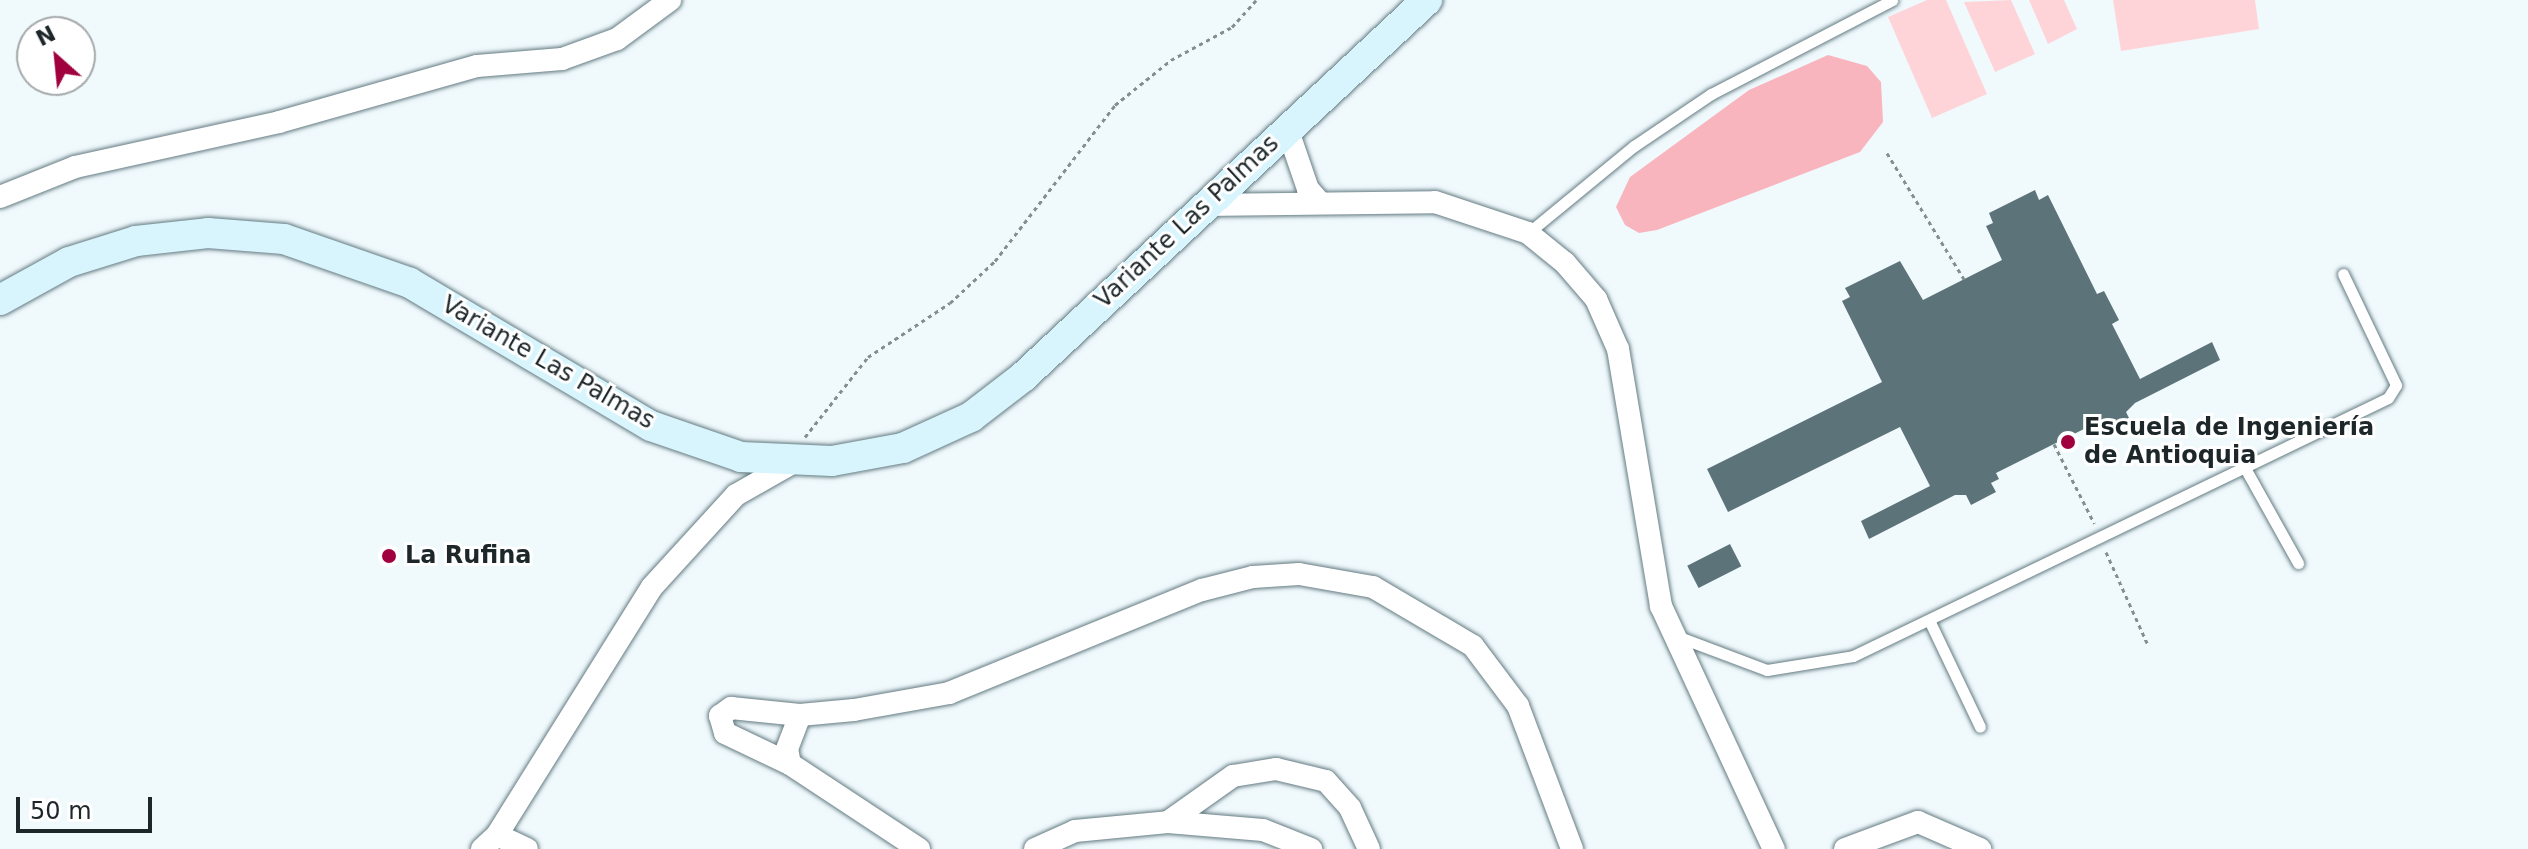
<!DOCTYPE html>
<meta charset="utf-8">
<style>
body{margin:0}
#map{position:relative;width:2528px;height:849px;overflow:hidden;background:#f0fafd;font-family:"DejaVu Sans",sans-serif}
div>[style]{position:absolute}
.green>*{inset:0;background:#ffd4d9}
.water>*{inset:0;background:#f8b5be}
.building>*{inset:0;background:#5c737a;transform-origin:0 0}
.path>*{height:3px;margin-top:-1.5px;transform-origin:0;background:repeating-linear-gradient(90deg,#848e91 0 4px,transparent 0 8px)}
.roads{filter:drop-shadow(0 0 2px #647b82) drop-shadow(0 0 2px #647b82)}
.service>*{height:11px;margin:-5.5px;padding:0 5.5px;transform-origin:5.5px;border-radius:5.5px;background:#fff}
.minor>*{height:22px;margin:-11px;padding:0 11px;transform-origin:11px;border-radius:11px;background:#fff}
.secondary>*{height:30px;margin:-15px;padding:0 15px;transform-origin:15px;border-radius:15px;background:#d8f5fd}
.dots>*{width:22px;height:22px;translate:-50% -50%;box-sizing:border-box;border:4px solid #fff;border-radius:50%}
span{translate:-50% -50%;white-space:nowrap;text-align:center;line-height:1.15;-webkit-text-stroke:6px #fff;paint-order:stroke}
.street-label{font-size:24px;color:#1d272a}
.poi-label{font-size:24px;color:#1d272a;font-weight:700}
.left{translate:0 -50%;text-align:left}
.north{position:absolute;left:16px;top:16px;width:80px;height:80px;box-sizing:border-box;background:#fff;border:2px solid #a5a9aa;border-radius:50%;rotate:333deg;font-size:22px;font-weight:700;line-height:32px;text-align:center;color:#1d272a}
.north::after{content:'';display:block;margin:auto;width:28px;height:36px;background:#a0013e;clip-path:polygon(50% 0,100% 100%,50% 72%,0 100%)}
.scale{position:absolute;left:16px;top:797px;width:136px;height:36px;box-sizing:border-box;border:4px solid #1d272a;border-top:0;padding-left:10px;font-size:24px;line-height:28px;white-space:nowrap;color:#1d272a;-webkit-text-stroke:6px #fff;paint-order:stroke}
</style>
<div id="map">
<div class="green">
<div style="clip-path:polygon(1927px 0,1946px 0,1987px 94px,1932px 118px,1888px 17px)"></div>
<div style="clip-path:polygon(2011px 0,2035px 54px,1995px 72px,1964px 2px)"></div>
<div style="clip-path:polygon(2029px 0,2064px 0,2077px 29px,2048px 44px)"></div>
<div style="clip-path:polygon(2113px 0,2255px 0,2259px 29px,2121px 51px)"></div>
</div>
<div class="water">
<div style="clip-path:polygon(1828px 55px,1867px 66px,1881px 82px,1883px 122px,1860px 152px,1657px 230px,1639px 233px,1625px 225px,1616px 207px,1630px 177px,1749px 90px)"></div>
</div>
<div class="building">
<div style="clip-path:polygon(2035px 190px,2039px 200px,2048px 195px,2097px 294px,2104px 291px,2119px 320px,2112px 324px,2140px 379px,2212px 342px,2220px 360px,2135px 403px,2126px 412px,2131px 422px,2108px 434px,2094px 424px,1996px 473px,1999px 479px,1991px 483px,1996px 492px,1971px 505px,1966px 495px,1955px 495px,1869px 539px,1861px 521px,1930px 486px,1900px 427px,1728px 512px,1707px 469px,1882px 382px,1842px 301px,1850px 297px,1845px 288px,1900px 261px,1923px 300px,2002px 260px,1986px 226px,1993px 223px,1989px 213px)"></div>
<div style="left:1730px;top:544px;width:25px;height:48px;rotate:63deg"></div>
</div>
<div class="path">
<div style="left:1887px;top:153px;width:148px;rotate:58.6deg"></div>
<div style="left:805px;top:437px;width:102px;rotate:-51.8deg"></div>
<div style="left:868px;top:357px;width:98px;rotate:-33.4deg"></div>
<div style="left:950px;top:303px;width:62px;rotate:-43deg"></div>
<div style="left:995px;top:261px;width:197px;rotate:-52.4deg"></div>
<div style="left:1115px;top:105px;width:72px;rotate:-38.8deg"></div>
<div style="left:1171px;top:60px;width:69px;rotate:-28.4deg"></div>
<div style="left:1232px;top:27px;width:36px;rotate:-48deg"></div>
<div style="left:2054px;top:444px;width:89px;rotate:63.1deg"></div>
<div style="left:2106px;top:552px;width:100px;rotate:65.7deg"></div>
</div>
<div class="roads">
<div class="service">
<div style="left:1528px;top:233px;width:137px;rotate:-39.4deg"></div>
<div style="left:1634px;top:146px;width:93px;rotate:-34deg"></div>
<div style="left:1711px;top:94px;width:204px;rotate:-27.4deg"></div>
<div style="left:2245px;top:468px;width:109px;rotate:60.8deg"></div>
<div style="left:1930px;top:622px;width:116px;rotate:64.5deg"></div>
<div style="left:1679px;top:637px;width:94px;rotate:20.6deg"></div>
<div style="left:1767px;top:670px;width:87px;rotate:-9.2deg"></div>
<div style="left:1853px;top:656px;width:594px;rotate:-25.75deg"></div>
<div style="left:2388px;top:398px;width:15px;rotate:-58deg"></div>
<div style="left:2396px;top:385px;width:123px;rotate:-115.5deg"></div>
</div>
<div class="minor">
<div style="left:1287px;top:128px;width:65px;rotate:71deg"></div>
<div style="left:1308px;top:189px;width:18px;rotate:49deg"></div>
<div style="left:0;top:197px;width:81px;rotate:-21.8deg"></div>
<div style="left:75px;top:167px;width:209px;rotate:-12.4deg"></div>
<div style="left:279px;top:122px;width:206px;rotate:-15.8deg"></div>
<div style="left:477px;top:66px;width:85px;rotate:-4.7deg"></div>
<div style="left:562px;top:59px;width:59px;rotate:-20deg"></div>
<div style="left:617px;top:39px;width:66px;rotate:-36.3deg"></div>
<div style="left:1203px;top:205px;width:232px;rotate:-0.7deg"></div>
<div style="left:1435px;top:202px;width:98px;rotate:18.4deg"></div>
<div style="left:1528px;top:233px;width:48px;rotate:39deg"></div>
<div style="left:1565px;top:263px;width:48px;rotate:49.3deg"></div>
<div style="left:1596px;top:299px;width:55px;rotate:66.3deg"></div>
<div style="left:1618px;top:349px;width:261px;rotate:80.5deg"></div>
<div style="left:1661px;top:606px;width:268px;rotate:65.1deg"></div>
<div style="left:790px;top:764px;width:15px;rotate:-101deg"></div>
<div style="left:787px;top:749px;width:36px;rotate:-69deg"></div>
<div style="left:1168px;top:822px;width:80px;rotate:-35.3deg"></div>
<div style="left:1233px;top:776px;width:44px;rotate:-9.2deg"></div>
<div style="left:1276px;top:769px;width:51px;rotate:13.5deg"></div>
<div style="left:1326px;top:781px;width:36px;rotate:48deg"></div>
<div style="left:1350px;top:808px;width:45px;rotate:65.1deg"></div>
<div style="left:497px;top:835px;width:33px;rotate:25deg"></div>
<div style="left:482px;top:849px;width:21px;rotate:-43deg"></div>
<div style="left:497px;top:835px;width:292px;rotate:-58deg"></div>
<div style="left:652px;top:587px;width:125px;rotate:-47.6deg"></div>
<div style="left:736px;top:495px;width:73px;rotate:-29.7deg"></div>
<div style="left:919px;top:849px;width:154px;rotate:-146.6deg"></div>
<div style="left:790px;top:764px;width:72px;rotate:-154.5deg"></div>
<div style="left:725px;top:733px;width:18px;rotate:-106deg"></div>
<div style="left:720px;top:716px;width:14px;rotate:-36deg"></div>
<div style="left:731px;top:708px;width:69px;rotate:5.8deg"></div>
<div style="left:800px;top:715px;width:54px;rotate:-5.3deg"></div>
<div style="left:854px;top:710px;width:97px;rotate:-10.1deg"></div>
<div style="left:949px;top:693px;width:273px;rotate:-22.2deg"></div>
<div style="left:1202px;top:590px;width:53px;rotate:-14.3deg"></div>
<div style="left:1253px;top:577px;width:46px;rotate:-3.7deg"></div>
<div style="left:1299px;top:574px;width:75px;rotate:10deg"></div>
<div style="left:1373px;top:587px;width:116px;rotate:30.5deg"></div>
<div style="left:1473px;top:646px;width:75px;rotate:53.1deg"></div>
<div style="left:1518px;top:706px;width:153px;rotate:69.3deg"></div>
<div style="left:1035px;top:849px;width:44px;rotate:-24.2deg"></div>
<div style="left:1075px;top:831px;width:93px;rotate:-5.5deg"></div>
<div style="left:1168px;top:822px;width:95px;rotate:4.8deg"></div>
<div style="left:1263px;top:830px;width:52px;rotate:21.6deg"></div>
<div style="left:1845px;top:849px;width:78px;rotate:-20.3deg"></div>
<div style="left:1918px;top:822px;width:68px;rotate:23.5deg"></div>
</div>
<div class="secondary">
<div style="left:0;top:300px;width:79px;rotate:-28.8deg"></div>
<div style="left:69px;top:262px;width:70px;rotate:-17.4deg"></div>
<div style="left:136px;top:241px;width:72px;rotate:-6.3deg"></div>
<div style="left:208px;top:233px;width:76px;rotate:4.5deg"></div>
<div style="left:284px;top:239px;width:133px;rotate:19.2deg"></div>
<div style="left:410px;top:283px;width:280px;rotate:30.7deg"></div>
<div style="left:651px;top:426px;width:95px;rotate:19deg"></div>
<div style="left:741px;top:457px;width:91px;rotate:2.5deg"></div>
<div style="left:832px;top:461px;width:72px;rotate:-10.4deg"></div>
<div style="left:903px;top:448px;width:75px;rotate:-24.5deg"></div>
<div style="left:971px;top:417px;width:66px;rotate:-37.6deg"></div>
<div style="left:1023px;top:377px;width:553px;rotate:-43.02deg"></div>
</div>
</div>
<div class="dots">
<div style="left:2068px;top:442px;background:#a0013e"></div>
<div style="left:389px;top:556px;background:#a0013e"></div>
</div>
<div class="street-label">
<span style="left:1187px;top:222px;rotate:-43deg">Variante Las Palmas</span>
<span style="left:548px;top:363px;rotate:30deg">Variante Las Palmas</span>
</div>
<div class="poi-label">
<span class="left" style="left:2084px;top:442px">Escuela de Ingeniería<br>de Antioquia</span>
<span class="left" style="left:405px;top:556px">La Rufina</span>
</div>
<div class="north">N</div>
<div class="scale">50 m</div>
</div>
